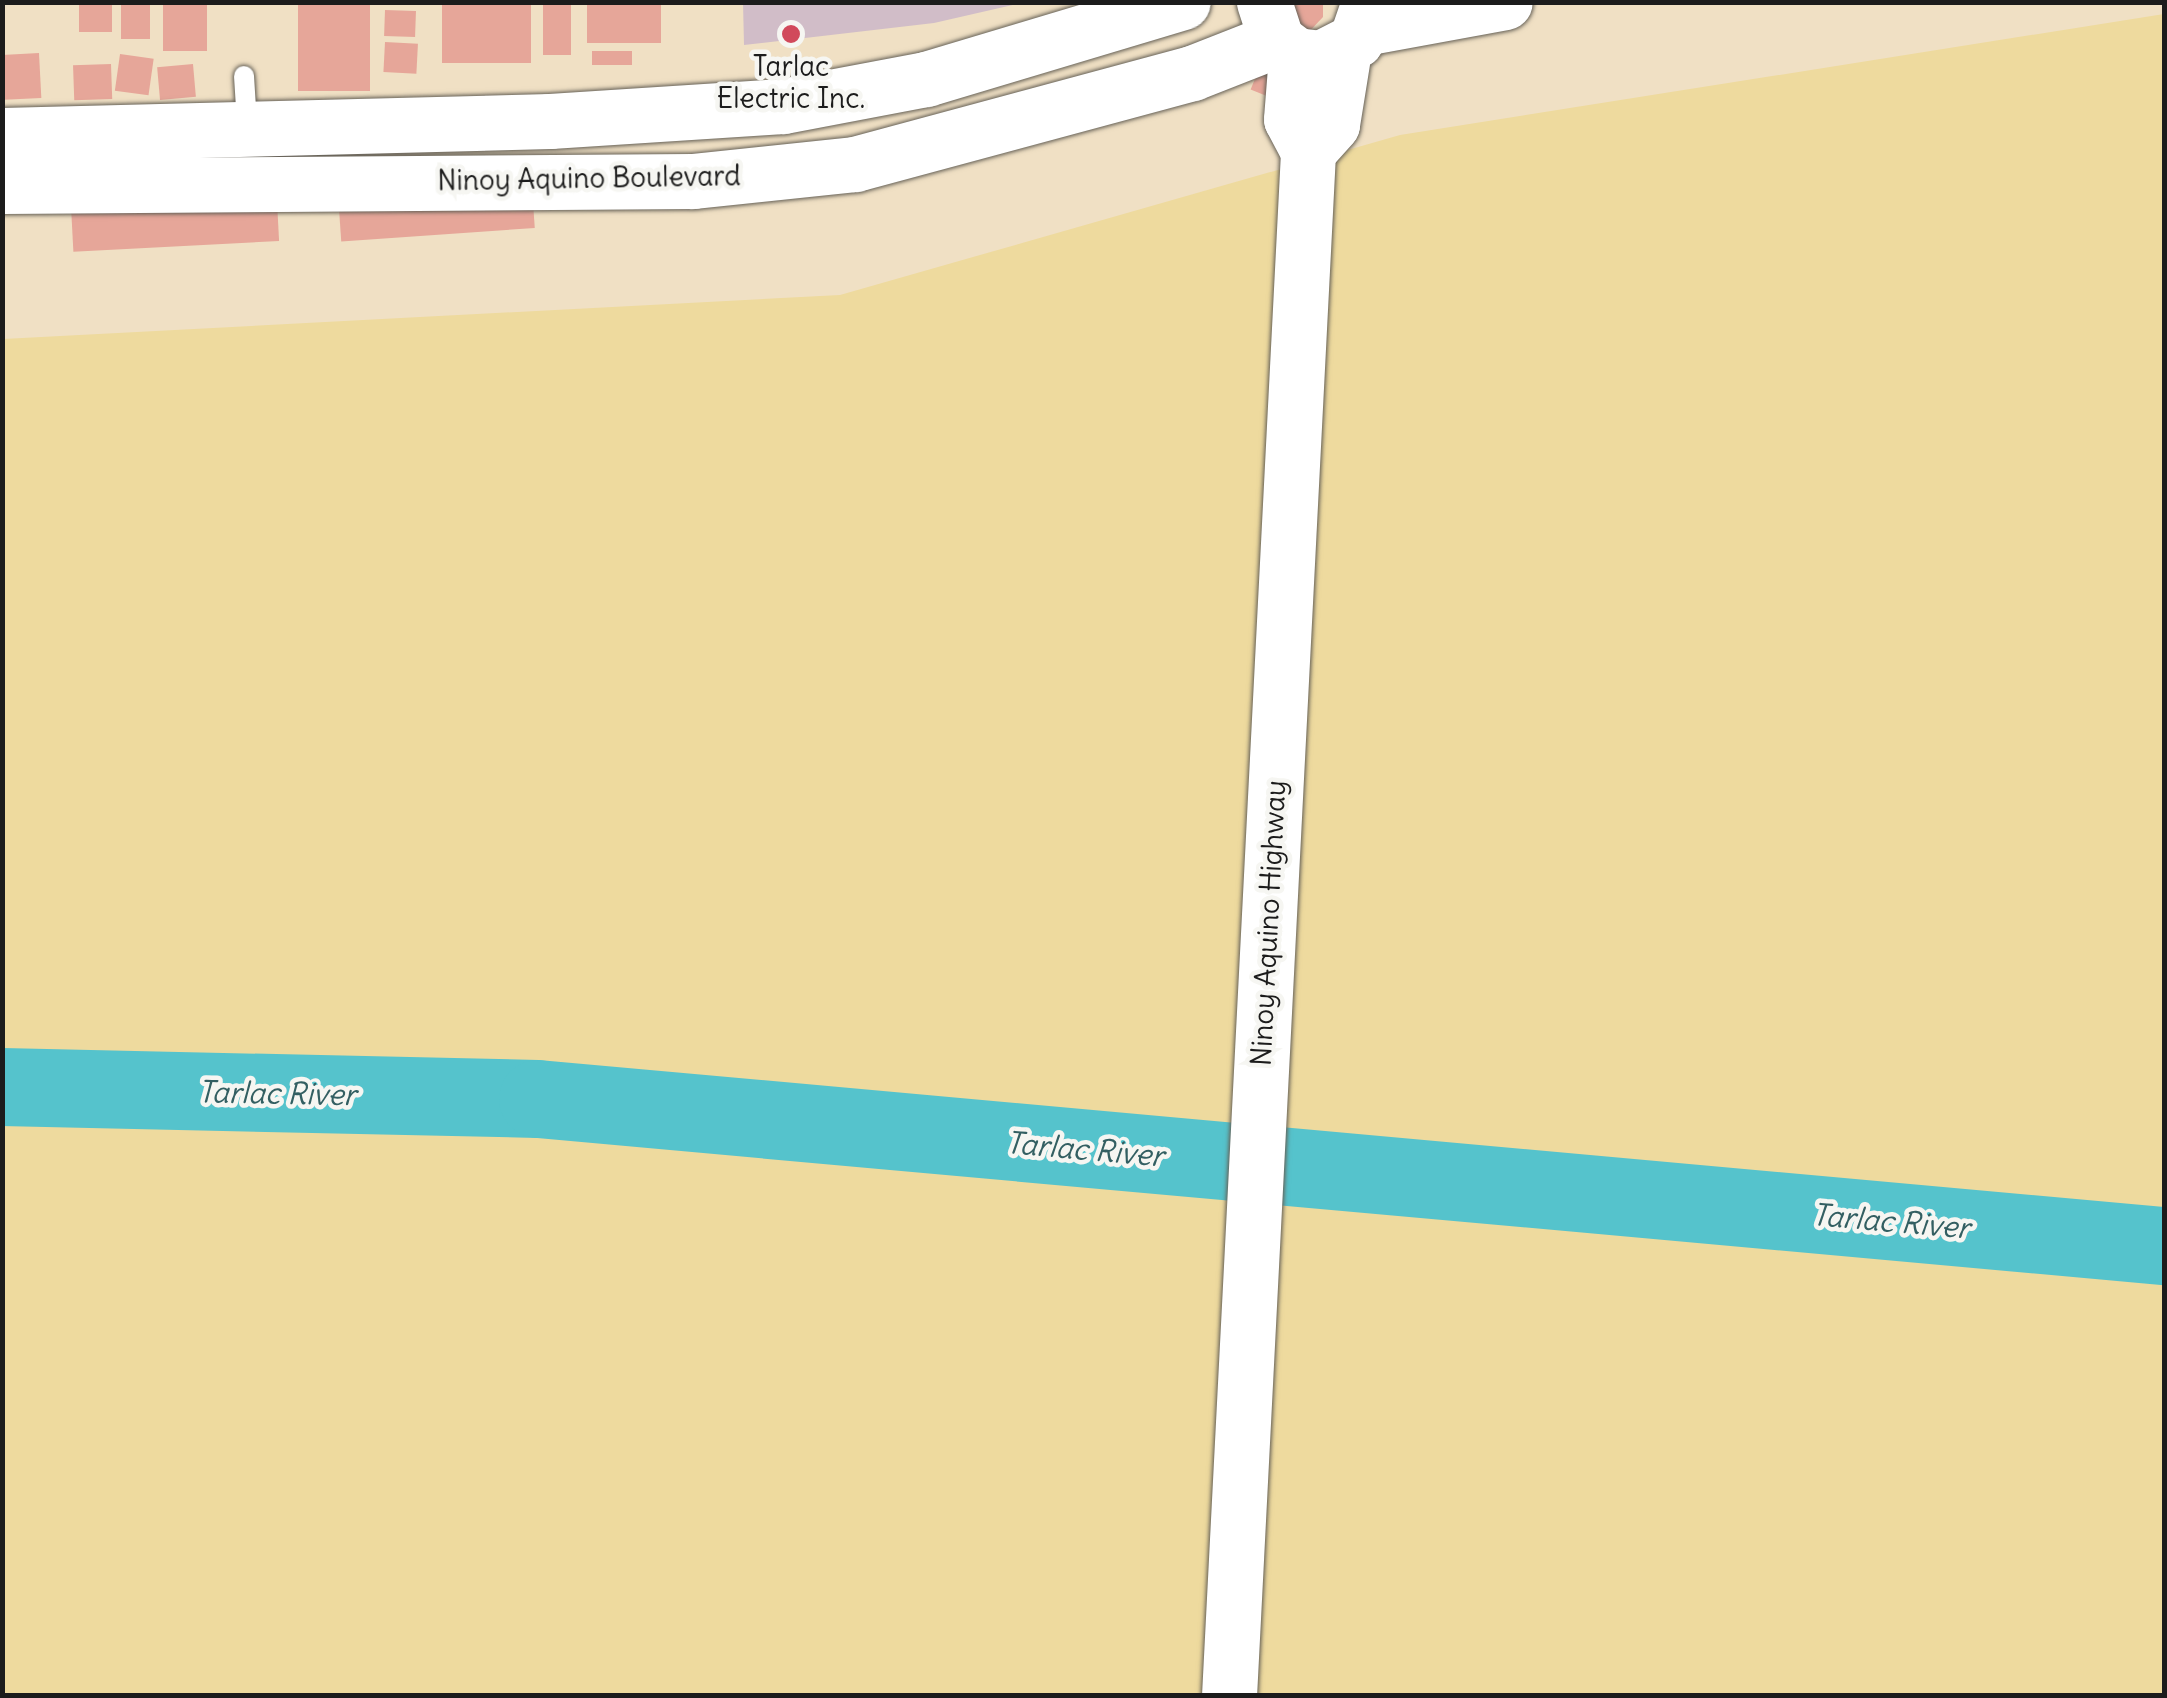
<!DOCTYPE html>
<style>
body{margin:0}
#map{position:relative;width:2167px;height:1698px;overflow:hidden;background:#f0e0c4;font-family:Delius,sans-serif}
div>[style]{position:absolute}
.industrial>*{inset:0;background:#d1bdc8}
.sand>*{inset:0;background:#eeda9e}
.river>*{height:78px;margin:-39px;padding:0 39px;transform-origin:39px;border-radius:39px;background:#55c3cc}
.building>*{inset:0;background:#e6a699;transform-origin:0 0}
.roads{filter:drop-shadow(0 0 2px #666157) drop-shadow(0 0 2px #666157)}
.lane>*{height:20px;margin:-10px;padding:0 10px;transform-origin:10px;border-radius:10px;background:#fff}
.secondary>*{height:55px;margin:-27.5px;padding:0 27.5px;transform-origin:27.5px;border-radius:27.5px;background:#fff}
.dots>*{width:28px;height:28px;translate:-50% -50%;box-sizing:border-box;border:5px solid #f6f6f2;border-radius:50%}
span{translate:-50% -50%;white-space:nowrap;text-align:center;line-height:1.15;-webkit-text-stroke:9px #f6f6f2;paint-order:stroke}
.poi-label{font-size:28px;color:#1c1c1c}
.street-label{font-size:28px;color:#1c1c1c}
.water-label{font-size:30px;color:#335f62;font-style:italic}
.frame{position:absolute;inset:0;border:5px solid #1c1c1c;pointer-events:none}
</style>
<div id="map">
<div class="industrial">
<div style="clip-path:polygon(743px 3px,743px 2px,1021px 3px,934px 23px,744px 45px)"></div>
</div>
<div class="sand">
<div style="clip-path:polygon(2164px 14px,2164px 1695px,3px 1696px,3px 339px,840px 295px,1400px 135px)"></div>
</div>
<div class="river">
<div style="left:2px;top:1087px;width:536px;rotate:1.28deg"></div>
<div style="left:538px;top:1099px;width:1633px;rotate:5.17deg"></div>
</div>
<div class="building">
<div style="left:79px;top:2px;width:33px;height:30px"></div>
<div style="left:121px;top:2px;width:29px;height:37px"></div>
<div style="left:163px;top:2px;width:44px;height:49px"></div>
<div style="left:298px;top:2px;width:72px;height:89px"></div>
<div style="left:442px;top:2px;width:89px;height:61px"></div>
<div style="left:543px;top:2px;width:28px;height:53px"></div>
<div style="left:587px;top:2px;width:74px;height:41px"></div>
<div style="clip-path:polygon(1274px 2px,1323px 2px,1323px 17px,1306px 35px)"></div>
<div style="left:385px;top:10px;width:31px;height:26px;rotate:2deg"></div>
<div style="left:385px;top:42px;width:33px;height:30px;rotate:3deg"></div>
<div style="left:592px;top:51px;width:40px;height:14px"></div>
<div style="left:39px;top:53px;width:45px;height:37px;rotate:87deg"></div>
<div style="left:120px;top:54px;width:34px;height:37px;rotate:8deg"></div>
<div style="left:1263px;top:59px;width:22px;height:33px;rotate:22deg"></div>
<div style="left:111px;top:64px;width:35px;height:38px;rotate:88deg"></div>
<div style="left:193px;top:64px;width:33px;height:36px;rotate:85deg"></div>
<div style="left:532px;top:188px;width:40px;height:194px;rotate:86deg"></div>
<div style="left:277px;top:201px;width:40px;height:206px;rotate:87deg"></div>
</div>
<div class="roads">
<div class="lane">
<div style="left:244px;top:76px;width:48px;rotate:86.4deg"></div>
</div>
<div class="secondary">
<div style="left:1264px;top:2px;width:40px;rotate:72deg"></div>
<div style="left:1276px;top:40px;width:25px;rotate:37deg"></div>
<div style="left:1296px;top:55px;width:25px;rotate:7deg"></div>
<div style="left:1321px;top:58px;width:39px;rotate:-27deg"></div>
<div style="left:1356px;top:40px;width:40px;rotate:-71.1deg"></div>
<div style="left:1364px;top:28px;width:143px;rotate:-10.4deg"></div>
<div style="left:2px;top:135px;width:548px;rotate:-1.46deg"></div>
<div style="left:550px;top:121px;width:233px;rotate:-3.7deg"></div>
<div style="left:783px;top:106px;width:146px;rotate:-10.7deg"></div>
<div style="left:926px;top:79px;width:268px;rotate:-16.7deg"></div>
<div style="left:1308px;top:151px;width:36px;rotate:-48deg"></div>
<div style="left:1332px;top:124px;width:75px;rotate:-80.8deg"></div>
<div style="left:2px;top:186px;width:691px;rotate:-0.41deg"></div>
<div style="left:693px;top:181px;width:163px;rotate:-6deg"></div>
<div style="left:855px;top:164px;width:349px;rotate:-15.1deg"></div>
<div style="left:1192px;top:73px;width:90px;rotate:-21.4deg"></div>
<div style="left:1229px;top:1696px;width:1547px;rotate:-87.07deg"></div>
<div style="left:1308px;top:151px;width:36px;rotate:-118deg"></div>
<div style="left:1291px;top:119px;width:64px;rotate:-85.5deg"></div>
</div>
</div>
<div class="dots">
<div style="left:791px;top:34px;background:#d1495b"></div>
</div>
<div class="poi-label">
<span style="left:791px;top:82px">Tarlac<br>Electric Inc.</span>
</div>
<div class="street-label">
<span style="left:589px;top:178px;rotate:-1deg">Ninoy Aquino Boulevard</span>
<span style="left:1268px;top:923px;rotate:-87deg">Ninoy Aquino Highway</span>
</div>
<div class="water-label">
<span style="left:277px;top:1093px;rotate:1deg">Tarlac River</span>
<span style="left:1085px;top:1149px;rotate:5deg">Tarlac River</span>
<span style="left:1891px;top:1221px;rotate:5deg">Tarlac River</span>
</div>
<div class="frame"></div>
</div>
